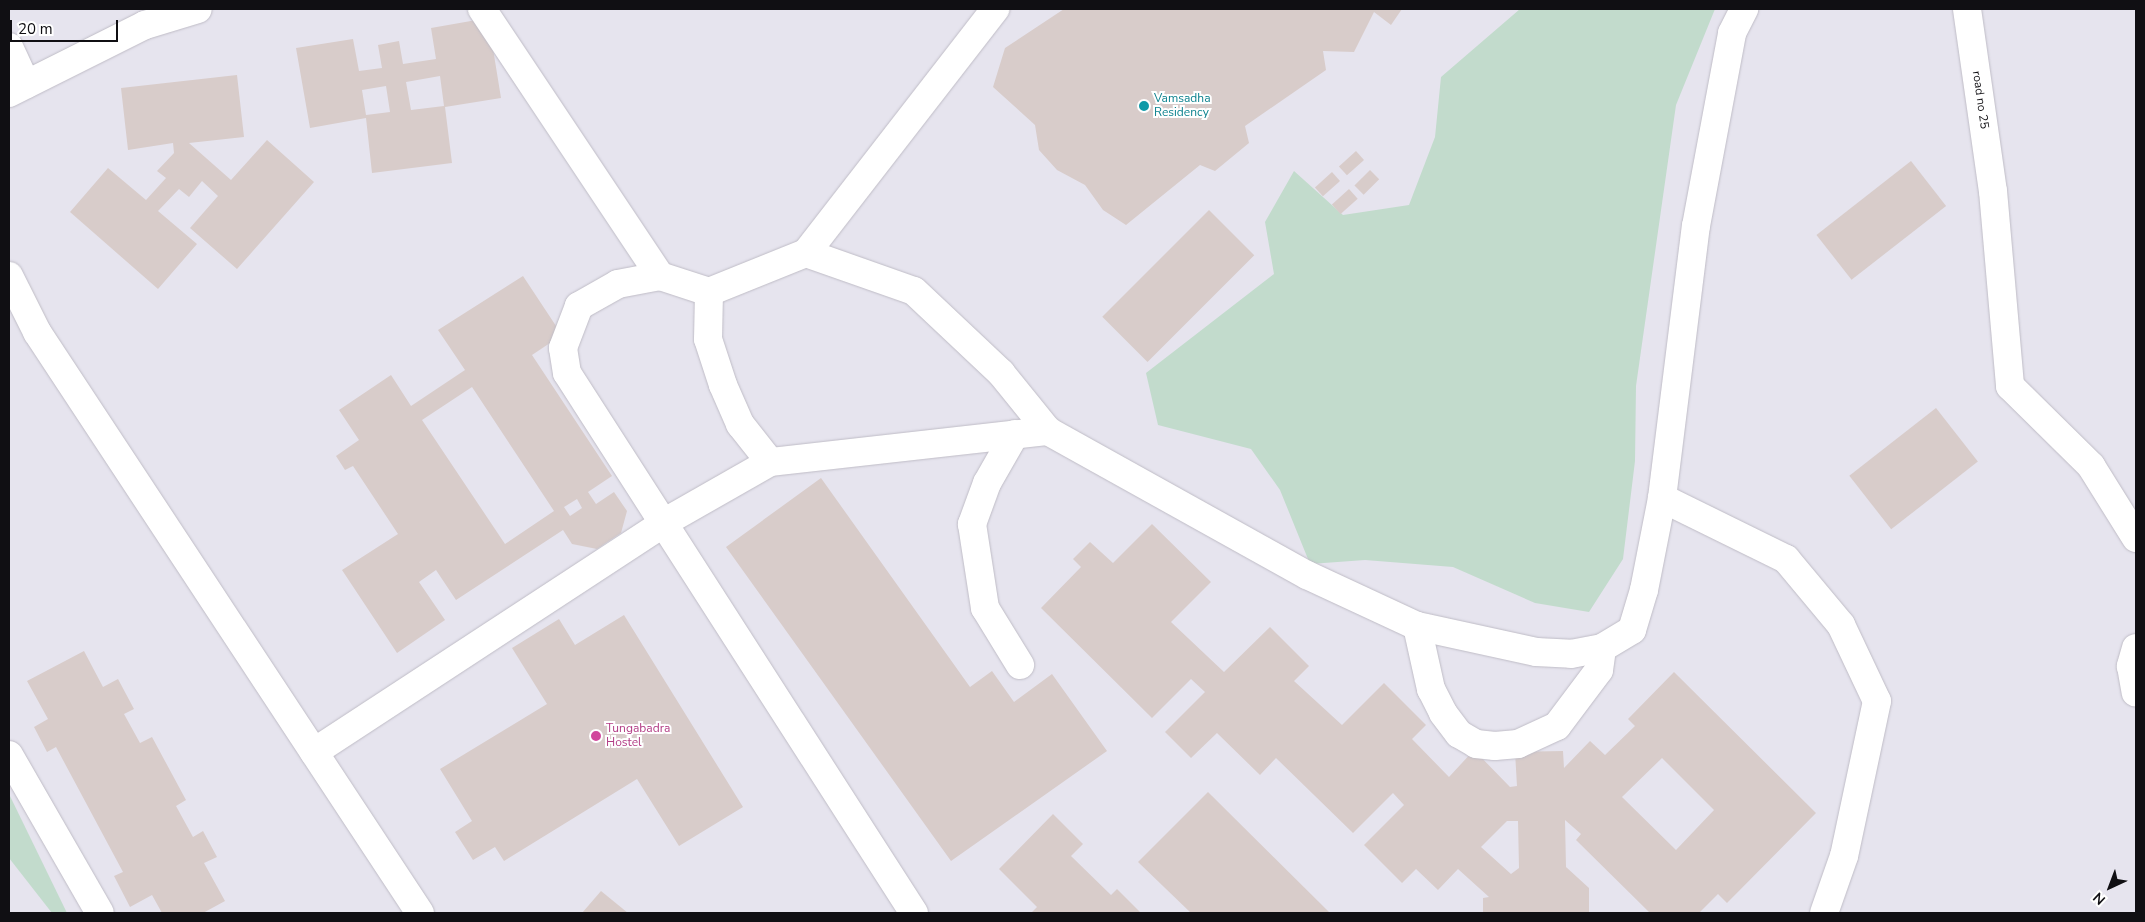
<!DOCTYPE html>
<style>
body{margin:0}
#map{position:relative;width:2145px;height:922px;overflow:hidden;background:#e6e4ee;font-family:"Nunito Sans",sans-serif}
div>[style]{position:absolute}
.green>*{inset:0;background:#c2dbcc}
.building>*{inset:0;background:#d8ccca;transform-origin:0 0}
.roads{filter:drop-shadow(0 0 1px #bfbcc6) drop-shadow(0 0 1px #bfbcc6)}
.minor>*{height:28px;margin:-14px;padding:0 14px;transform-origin:14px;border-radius:14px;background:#fff}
.dots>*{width:14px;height:14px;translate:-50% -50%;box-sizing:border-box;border:2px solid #fff;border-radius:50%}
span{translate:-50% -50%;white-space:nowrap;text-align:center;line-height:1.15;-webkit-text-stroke:4px #fff;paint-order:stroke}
.culture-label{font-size:12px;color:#0d838f}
.left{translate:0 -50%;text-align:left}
.street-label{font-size:12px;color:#100f13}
.hotel-label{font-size:12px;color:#b23c85}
.frame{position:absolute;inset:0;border:10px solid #100f13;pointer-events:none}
.north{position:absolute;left:2085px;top:862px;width:50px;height:50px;-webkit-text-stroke:4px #fff;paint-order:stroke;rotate:223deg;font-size:14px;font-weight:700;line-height:20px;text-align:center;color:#100f13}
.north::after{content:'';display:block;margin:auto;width:18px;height:22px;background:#100f13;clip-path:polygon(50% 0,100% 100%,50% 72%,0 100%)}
.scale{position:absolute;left:10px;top:20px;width:108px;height:22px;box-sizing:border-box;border:2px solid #100f13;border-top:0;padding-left:6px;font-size:15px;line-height:18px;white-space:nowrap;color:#100f13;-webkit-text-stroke:4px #fff;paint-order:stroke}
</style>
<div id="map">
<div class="green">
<div style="clip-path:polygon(1520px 9px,1715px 9px,1676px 105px,1636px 386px,1635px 461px,1623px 559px,1589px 612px,1535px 603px,1453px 567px,1365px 560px,1310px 564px,1280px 490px,1251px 449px,1158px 425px,1146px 373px,1274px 274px,1265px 222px,1294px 171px,1343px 215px,1409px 205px,1435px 137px,1441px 77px)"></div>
<div style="clip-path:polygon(9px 794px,67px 913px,52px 913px,9px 858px)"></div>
</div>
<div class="building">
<div style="clip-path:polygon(1064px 9px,1402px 9px,1391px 25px,1374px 12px,1354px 52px,1323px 51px,1326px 70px,1245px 126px,1249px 143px,1215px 171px,1200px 165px,1126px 225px,1103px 210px,1085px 185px,1057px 170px,1039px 150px,1035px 125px,993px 87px,1005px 48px)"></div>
<div style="clip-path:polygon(evenodd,488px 18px,501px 98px,445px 107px,452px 163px,372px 173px,366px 118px,310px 128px,296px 48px,353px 39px,359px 71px,382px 68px,378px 45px,399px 41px,403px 64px,436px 59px,431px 28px,488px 18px,440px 76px,444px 106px,411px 110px,406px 82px,440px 76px,488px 18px,386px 86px,390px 112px,366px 115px,362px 90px,386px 86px)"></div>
<div style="clip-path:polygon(237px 75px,244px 137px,189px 143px,231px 180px,267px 140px,314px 182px,237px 269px,190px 228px,218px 196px,202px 181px,189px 197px,179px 189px,158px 211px,197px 244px,158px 289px,70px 212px,108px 168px,146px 200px,166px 178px,157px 171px,174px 153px,173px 143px,128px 150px,121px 88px)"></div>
<div style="left:1356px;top:151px;width:12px;height:23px;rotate:48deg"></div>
<div style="left:1911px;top:161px;width:57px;height:120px;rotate:52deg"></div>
<div style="left:1370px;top:170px;width:13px;height:22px;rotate:45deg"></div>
<div style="left:1332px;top:172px;width:12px;height:23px;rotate:48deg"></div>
<div style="left:1349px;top:189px;width:13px;height:23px;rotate:48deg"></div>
<div style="left:1209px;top:210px;width:64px;height:151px;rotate:45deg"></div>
<div style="clip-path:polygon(evenodd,523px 276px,562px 335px,532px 355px,612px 476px,588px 492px,596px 504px,614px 492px,627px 511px,621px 533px,597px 549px,572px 544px,563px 530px,456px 600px,436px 570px,419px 582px,445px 620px,397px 653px,342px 570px,398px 534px,353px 466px,345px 470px,336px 456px,359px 440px,339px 410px,391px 375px,411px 406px,465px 370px,438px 330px,523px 276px,472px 387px,554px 511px,505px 544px,422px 420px,472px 387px,523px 276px,577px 499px,582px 508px,570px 516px,564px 507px,577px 499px)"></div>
<div style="left:1936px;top:408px;width:68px;height:110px;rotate:52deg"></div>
<div style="clip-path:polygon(821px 478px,970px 687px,992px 671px,1014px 702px,1052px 674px,1107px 751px,951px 861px,726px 547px)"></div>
<div style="clip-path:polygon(evenodd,1152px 524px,1211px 582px,1171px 622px,1224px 672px,1270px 627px,1309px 666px,1294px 681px,1342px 725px,1384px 683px,1426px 725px,1412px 739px,1449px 777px,1474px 750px,1510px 787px,1517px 786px,1515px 752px,1563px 751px,1564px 768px,1590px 741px,1605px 755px,1635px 726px,1628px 719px,1674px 672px,1816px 813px,1727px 903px,1718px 894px,1699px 913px,1650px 913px,1576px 840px,1581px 834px,1565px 820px,1566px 867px,1589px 888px,1589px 913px,1483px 913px,1483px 898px,1489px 897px,1458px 869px,1438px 890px,1416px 869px,1402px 883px,1364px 845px,1404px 805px,1393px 793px,1353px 833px,1276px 758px,1260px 775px,1217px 733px,1191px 758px,1165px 732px,1205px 692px,1191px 679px,1152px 718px,1041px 608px,1081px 567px,1073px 559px,1090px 542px,1113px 563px,1152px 524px,1662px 758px,1714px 810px,1676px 850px,1622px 797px,1662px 758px,1152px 524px,1507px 821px,1518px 821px,1519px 868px,1511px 874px,1481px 847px,1507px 821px)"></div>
<div style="clip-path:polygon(624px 615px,743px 807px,679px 846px,637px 779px,504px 861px,495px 847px,473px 860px,455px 832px,472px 821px,440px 769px,547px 704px,512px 648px,559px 619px,575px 645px)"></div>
<div style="clip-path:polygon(84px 651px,103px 687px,118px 679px,134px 709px,124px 714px,140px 743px,152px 737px,186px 800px,176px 806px,193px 837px,203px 831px,217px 857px,204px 863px,225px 901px,203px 913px,162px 913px,152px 895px,130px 907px,114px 876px,123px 872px,56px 747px,47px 752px,34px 727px,48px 719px,27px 681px)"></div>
<div style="clip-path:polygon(1208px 792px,1330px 913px,1191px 913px,1138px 862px)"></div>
<div style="clip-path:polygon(1053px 814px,1083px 844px,1071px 856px,1111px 895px,1117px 889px,1141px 913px,1031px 913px,1037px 907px,999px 869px)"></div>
<div style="clip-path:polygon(601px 891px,628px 913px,582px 913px)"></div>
</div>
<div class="roads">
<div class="minor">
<div style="left:482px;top:9px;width:321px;rotate:56.3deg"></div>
<div style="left:660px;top:276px;width:52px;rotate:18.1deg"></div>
<div style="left:709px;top:292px;width:105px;rotate:-21.9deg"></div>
<div style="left:806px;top:253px;width:114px;rotate:19.4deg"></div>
<div style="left:914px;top:291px;width:120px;rotate:43.3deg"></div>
<div style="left:1001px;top:373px;width:75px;rotate:51deg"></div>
<div style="left:1967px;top:9px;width:184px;rotate:81.9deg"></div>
<div style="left:1993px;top:191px;width:196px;rotate:85deg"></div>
<div style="left:2010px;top:386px;width:114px;rotate:44.6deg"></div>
<div style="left:2091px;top:466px;width:85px;rotate:58deg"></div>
<div style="left:9px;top:47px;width:41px;rotate:65.3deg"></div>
<div style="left:9px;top:93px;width:152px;rotate:-26.6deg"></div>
<div style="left:145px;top:25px;width:55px;rotate:-16.8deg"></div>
<div style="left:806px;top:253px;width:309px;rotate:-52.2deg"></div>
<div style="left:9px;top:276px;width:63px;rotate:63.4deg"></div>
<div style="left:37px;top:332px;width:696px;rotate:56.61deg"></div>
<div style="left:660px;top:276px;width:43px;rotate:169.2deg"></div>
<div style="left:618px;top:284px;width:45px;rotate:150.6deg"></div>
<div style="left:579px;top:306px;width:45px;rotate:110.9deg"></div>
<div style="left:563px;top:348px;width:25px;rotate:81deg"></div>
<div style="left:567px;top:373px;width:642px;rotate:57.28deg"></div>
<div style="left:709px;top:292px;width:47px;rotate:91.2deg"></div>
<div style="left:708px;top:339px;width:48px;rotate:71.9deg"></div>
<div style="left:723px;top:385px;width:43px;rotate:66.4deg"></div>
<div style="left:740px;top:424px;width:48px;rotate:51.7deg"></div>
<div style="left:1015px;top:434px;width:56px;rotate:119.7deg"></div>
<div style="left:987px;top:483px;width:44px;rotate:110.1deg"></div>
<div style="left:972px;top:524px;width:85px;rotate:81.2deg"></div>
<div style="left:985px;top:608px;width:67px;rotate:58.4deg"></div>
<div style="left:1662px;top:498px;width:138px;rotate:26.2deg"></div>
<div style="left:1786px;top:559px;width:86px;rotate:50.2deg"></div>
<div style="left:1841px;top:625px;width:84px;rotate:64.7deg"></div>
<div style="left:1877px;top:701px;width:158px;rotate:102deg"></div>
<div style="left:1844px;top:856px;width:60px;rotate:109.3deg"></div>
<div style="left:1417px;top:626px;width:65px;rotate:77.5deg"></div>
<div style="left:1431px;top:689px;width:27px;rotate:63deg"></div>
<div style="left:1443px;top:713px;width:26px;rotate:53deg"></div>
<div style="left:1459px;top:734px;width:20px;rotate:30deg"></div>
<div style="left:1476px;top:744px;width:19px;rotate:6deg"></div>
<div style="left:1495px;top:746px;width:23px;rotate:-5deg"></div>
<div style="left:1518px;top:744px;width:43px;rotate:-24.8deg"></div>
<div style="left:1557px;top:726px;width:70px;rotate:-53.1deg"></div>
<div style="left:1599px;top:670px;width:22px;rotate:-82deg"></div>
<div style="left:2136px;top:648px;width:19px;rotate:106deg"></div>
<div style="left:2131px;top:666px;width:27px;rotate:80deg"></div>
<div style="left:314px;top:752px;width:420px;rotate:-33.2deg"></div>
<div style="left:665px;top:522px;width:121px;rotate:-29.7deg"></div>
<div style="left:770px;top:462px;width:280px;rotate:-6.4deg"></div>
<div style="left:1048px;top:431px;width:296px;rotate:29.1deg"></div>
<div style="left:1307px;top:575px;width:121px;rotate:24.9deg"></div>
<div style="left:1417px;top:626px;width:122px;rotate:12.3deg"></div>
<div style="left:1536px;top:652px;width:35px;rotate:3deg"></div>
<div style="left:1571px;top:654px;width:32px;rotate:-11deg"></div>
<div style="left:1602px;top:648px;width:35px;rotate:-31deg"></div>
<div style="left:1632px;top:630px;width:42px;rotate:-73.3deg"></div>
<div style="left:1644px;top:590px;width:94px;rotate:-78.9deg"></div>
<div style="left:1662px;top:498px;width:274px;rotate:-82.9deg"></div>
<div style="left:1696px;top:226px;width:196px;rotate:-79.4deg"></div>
<div style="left:1732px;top:33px;width:27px;rotate:-63deg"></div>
<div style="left:9px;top:755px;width:182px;rotate:60.1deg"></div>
</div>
</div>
<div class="dots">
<div style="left:1144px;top:106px;background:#0f9aa8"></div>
<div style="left:596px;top:736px;background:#d1479c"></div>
</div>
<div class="culture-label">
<span class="left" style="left:1154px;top:106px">Vamsadha<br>Residency</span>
</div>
<div class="street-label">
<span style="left:1980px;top:100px;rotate:82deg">road no 25</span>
</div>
<div class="hotel-label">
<span class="left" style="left:606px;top:736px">Tungabadra<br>Hostel</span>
</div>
<div class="frame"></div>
<div class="north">N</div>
<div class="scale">20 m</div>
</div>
